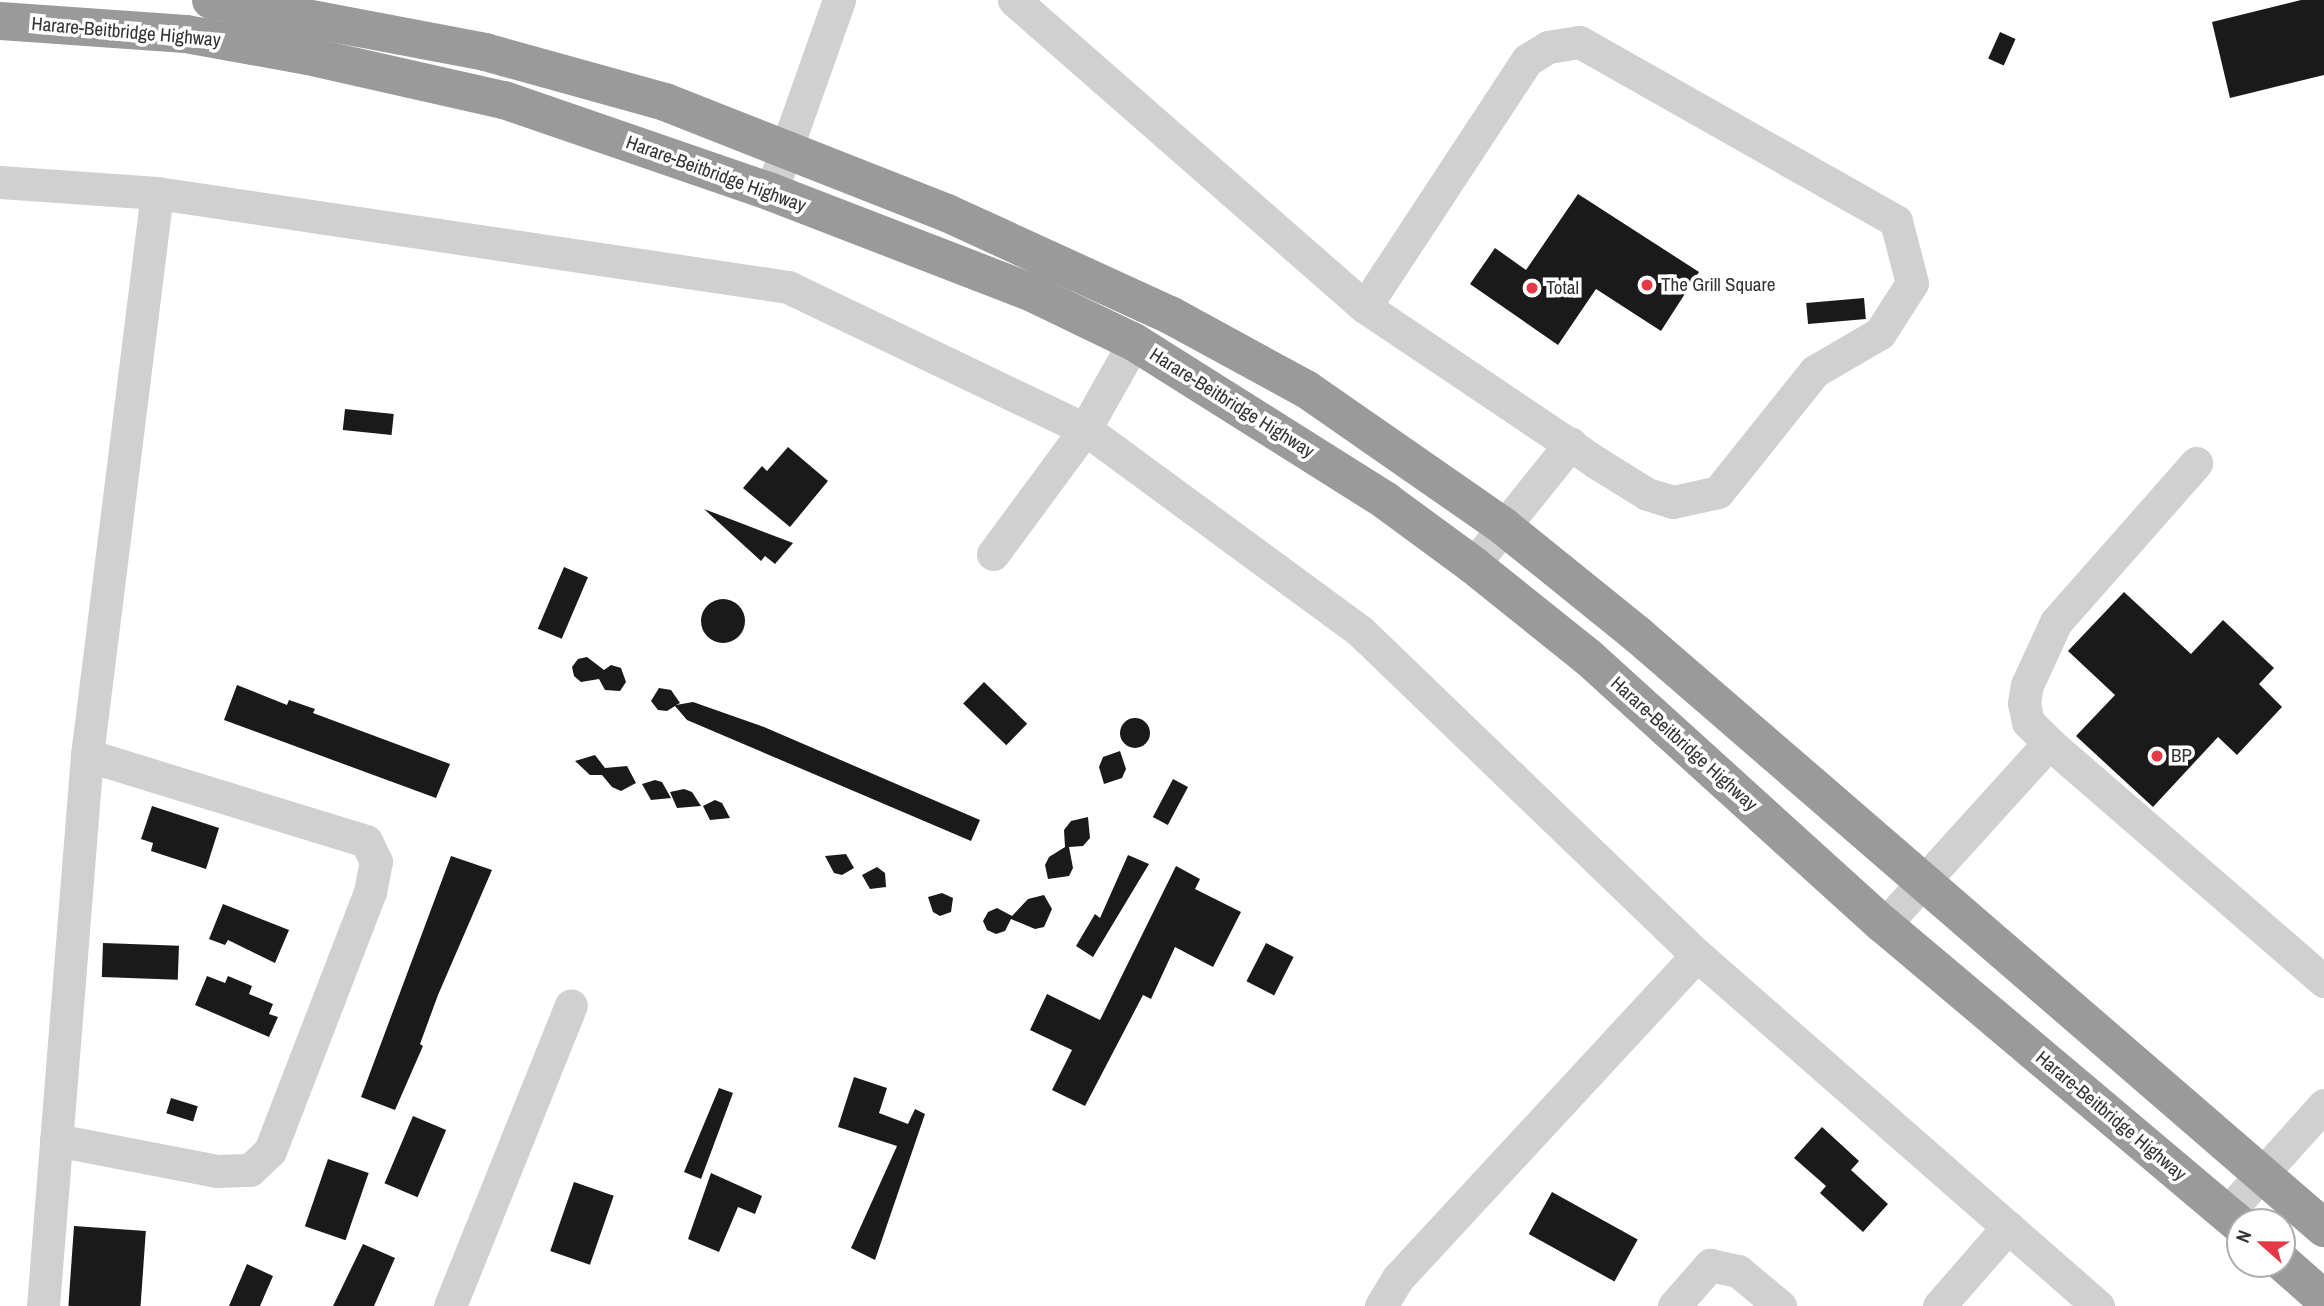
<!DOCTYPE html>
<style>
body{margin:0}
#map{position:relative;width:2324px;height:1306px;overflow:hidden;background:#fff;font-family:"Archivo Narrow",sans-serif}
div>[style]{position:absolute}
.building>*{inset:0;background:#1a1a1a;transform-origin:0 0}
.round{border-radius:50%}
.minor>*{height:33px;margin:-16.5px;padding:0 16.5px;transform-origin:16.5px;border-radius:16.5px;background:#d0d0d0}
.highway>*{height:38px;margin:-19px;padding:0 19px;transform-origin:19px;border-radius:19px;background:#9a9a9a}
.dots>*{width:19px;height:19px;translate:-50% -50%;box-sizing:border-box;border:4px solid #fff;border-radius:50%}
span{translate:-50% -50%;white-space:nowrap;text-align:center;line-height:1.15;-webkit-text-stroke:7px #fff;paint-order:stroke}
.street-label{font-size:19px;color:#333}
.poi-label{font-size:19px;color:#333}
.left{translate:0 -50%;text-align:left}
.north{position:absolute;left:2226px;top:1208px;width:70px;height:70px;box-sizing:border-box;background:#fff;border:2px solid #adadad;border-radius:50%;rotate:291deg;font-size:19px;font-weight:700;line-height:28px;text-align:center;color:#333}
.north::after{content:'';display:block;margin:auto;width:24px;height:32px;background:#e63946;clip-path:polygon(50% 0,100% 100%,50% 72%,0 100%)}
</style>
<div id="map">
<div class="building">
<div style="clip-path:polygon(2301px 0,2324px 0,2324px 75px,2230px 98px,2212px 22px)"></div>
<div style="left:2000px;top:32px;width:17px;height:29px;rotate:24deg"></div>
<div style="clip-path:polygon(1578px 194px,1699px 272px,1661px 331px,1596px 289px,1558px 345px,1470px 284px,1495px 248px,1526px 270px)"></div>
<div style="left:1864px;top:298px;width:21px;height:58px;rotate:85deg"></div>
<div style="left:345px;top:409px;width:49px;height:21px;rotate:6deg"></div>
<div style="clip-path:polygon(788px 447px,828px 481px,790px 527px,743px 488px,762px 466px,767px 471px)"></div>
<div style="clip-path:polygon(704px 509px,793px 543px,775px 564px,765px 556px,761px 561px)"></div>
<div style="left:564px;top:567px;width:26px;height:67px;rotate:23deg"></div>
<div style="clip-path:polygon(2124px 592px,2191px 654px,2223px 620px,2274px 668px,2259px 684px,2282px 707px,2237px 755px,2218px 737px,2153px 807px,2076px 736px,2115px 695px,2068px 651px)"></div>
<div class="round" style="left:701px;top:599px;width:44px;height:44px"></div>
<div style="clip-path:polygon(587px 657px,604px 670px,611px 665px,621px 668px,626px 682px,620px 691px,605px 690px,599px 679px,581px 682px,574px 676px,572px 667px,578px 659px)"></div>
<div style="left:984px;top:682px;width:60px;height:30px;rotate:44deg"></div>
<div style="clip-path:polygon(237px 685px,287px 705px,289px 700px,315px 709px,313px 713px,450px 764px,436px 798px,224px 720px)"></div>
<div style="clip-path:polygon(659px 688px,671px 690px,680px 703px,676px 705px,693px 702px,764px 727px,980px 820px,971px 841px,687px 720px,675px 706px,667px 711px,658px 710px,651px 701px)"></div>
<div class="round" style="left:1120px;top:718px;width:30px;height:30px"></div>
<div style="clip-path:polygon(1120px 751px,1126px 769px,1122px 778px,1104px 784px,1099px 767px,1103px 757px)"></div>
<div style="clip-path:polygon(595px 755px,605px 768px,627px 766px,636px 783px,621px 791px,612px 787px,602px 775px,590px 775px,575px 761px)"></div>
<div style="left:1173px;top:779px;width:17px;height:43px;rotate:28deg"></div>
<div style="clip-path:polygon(655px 780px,662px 782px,671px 798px,651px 800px,642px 784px)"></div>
<div style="clip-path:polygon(684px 789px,692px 792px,701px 806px,677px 808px,670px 792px)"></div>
<div style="clip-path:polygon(715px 800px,722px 803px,730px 818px,710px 820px,703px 806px)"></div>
<div style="clip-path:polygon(152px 806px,219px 828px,206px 869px,151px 851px,153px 843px,141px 839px)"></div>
<div style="clip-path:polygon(1088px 817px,1090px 838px,1083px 846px,1069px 847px,1073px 868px,1069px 876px,1048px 879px,1045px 865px,1049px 857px,1065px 847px,1064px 830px,1071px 821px)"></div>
<div style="clip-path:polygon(846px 854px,854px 868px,842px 875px,834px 873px,825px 856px)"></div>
<div style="clip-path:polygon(1128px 855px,1149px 864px,1093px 957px,1076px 946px,1095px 914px,1100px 918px)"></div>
<div style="clip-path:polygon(451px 856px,492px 870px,438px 995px,420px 1044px,423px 1046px,395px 1110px,361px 1097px)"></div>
<div style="clip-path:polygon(1176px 866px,1200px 879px,1195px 889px,1241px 912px,1213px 967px,1175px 947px,1151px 999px,1143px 995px,1085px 1106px,1052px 1090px,1072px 1050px,1030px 1030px,1047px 994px,1100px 1020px)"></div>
<div style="clip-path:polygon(877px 867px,885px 873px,886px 887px,870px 889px,862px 875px)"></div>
<div style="clip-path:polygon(942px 893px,953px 898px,951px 912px,940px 916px,933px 912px,928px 897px)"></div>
<div style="clip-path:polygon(1044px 895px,1052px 909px,1044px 927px,1035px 929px,1011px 919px,1005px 931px,996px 934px,987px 930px,983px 921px,988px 912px,997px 908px,1012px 916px,1028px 899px)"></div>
<div style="clip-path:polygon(223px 904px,289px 930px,275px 963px,228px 940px,225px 945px,209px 939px)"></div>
<div style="left:103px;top:943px;width:76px;height:34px;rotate:2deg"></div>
<div style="left:1266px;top:943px;width:31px;height:43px;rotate:27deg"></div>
<div style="clip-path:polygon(207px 976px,225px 983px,228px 976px,252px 986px,249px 994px,273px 1004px,269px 1014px,278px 1017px,269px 1037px,195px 1005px)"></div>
<div style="clip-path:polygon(854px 1077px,887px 1088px,879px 1113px,908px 1124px,915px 1109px,925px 1114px,875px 1260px,851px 1248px,897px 1146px,838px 1127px)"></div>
<div style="clip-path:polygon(719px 1088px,733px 1093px,701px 1179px,684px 1172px)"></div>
<div style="left:171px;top:1098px;width:28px;height:16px;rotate:17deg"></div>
<div style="left:413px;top:1116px;width:36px;height:73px;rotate:23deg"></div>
<div style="clip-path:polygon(1822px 1127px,1859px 1161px,1851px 1170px,1888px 1204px,1863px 1232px,1820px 1193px,1826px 1186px,1794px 1158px)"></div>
<div style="left:328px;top:1159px;width:43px;height:71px;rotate:19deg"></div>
<div style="clip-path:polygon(711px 1173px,762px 1196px,755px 1214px,738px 1207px,719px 1252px,688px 1239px)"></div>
<div style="left:574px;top:1182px;width:42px;height:73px;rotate:19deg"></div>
<div style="left:1552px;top:1192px;width:98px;height:48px;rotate:29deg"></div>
<div style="left:74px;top:1226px;width:72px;height:80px;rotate:4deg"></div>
<div style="clip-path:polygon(363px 1244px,395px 1258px,374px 1306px,333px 1306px)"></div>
<div style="clip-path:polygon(247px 1264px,273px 1276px,260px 1306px,229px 1306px)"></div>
</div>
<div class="minor">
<div style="left:1014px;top:0;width:466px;rotate:41.2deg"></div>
<div style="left:1365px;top:307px;width:280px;rotate:33.9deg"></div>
<div style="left:1597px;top:463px;width:59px;rotate:31.8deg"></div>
<div style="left:1647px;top:494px;width:27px;rotate:17deg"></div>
<div style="left:1673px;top:502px;width:46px;rotate:-12.5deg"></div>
<div style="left:1718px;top:492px;width:155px;rotate:-51.3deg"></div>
<div style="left:1815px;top:371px;width:75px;rotate:-30.3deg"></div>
<div style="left:1880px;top:333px;width:59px;rotate:-57.4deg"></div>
<div style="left:1912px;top:283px;width:64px;rotate:-104.5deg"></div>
<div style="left:1896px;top:221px;width:364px;rotate:-150.5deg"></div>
<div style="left:1579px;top:42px;width:31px;rotate:171deg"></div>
<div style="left:1548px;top:47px;width:25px;rotate:148deg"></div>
<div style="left:1527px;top:60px;width:295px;rotate:123.3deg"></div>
<div style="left:0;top:182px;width:157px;rotate:4deg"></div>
<div style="left:157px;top:193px;width:638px;rotate:8.47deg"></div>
<div style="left:788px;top:287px;width:329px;rotate:25.6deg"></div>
<div style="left:1085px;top:429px;width:340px;rotate:36.3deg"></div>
<div style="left:1359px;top:630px;width:469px;rotate:43.9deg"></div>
<div style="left:771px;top:192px;width:204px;rotate:-70.5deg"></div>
<div style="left:993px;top:554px;width:155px;rotate:-53.6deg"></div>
<div style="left:1085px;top:429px;width:100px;rotate:-60.6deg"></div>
<div style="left:1473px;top:565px;width:156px;rotate:-51.2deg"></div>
<div style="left:2049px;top:743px;width:30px;rotate:-135deg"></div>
<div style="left:2028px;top:722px;width:19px;rotate:-102deg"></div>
<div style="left:2024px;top:703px;width:18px;rotate:-81deg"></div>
<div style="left:2027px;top:685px;width:69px;rotate:-65.3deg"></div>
<div style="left:2056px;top:622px;width:212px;rotate:-48.6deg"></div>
<div style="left:1884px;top:925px;width:246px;rotate:-47.8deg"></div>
<div style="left:2049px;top:743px;width:364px;rotate:40.9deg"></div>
<div style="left:56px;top:1140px;width:164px;rotate:10.9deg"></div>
<div style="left:217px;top:1171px;width:33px;rotate:-2deg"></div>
<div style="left:250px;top:1170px;width:28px;rotate:-44deg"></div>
<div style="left:270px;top:1151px;width:278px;rotate:-68.9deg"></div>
<div style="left:370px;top:892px;width:31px;rotate:-79deg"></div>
<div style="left:376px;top:862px;width:23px;rotate:-115deg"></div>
<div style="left:366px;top:841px;width:292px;rotate:-162.9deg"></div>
<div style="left:2227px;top:1213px;width:145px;rotate:-48.1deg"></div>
<div style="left:43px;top:1306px;width:553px;rotate:-85.43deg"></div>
<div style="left:87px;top:755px;width:566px;rotate:-82.9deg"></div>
<div style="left:450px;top:1306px;width:324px;rotate:-68.1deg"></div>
<div style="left:1381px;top:1306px;width:33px;rotate:-59deg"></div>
<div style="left:1398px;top:1278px;width:440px;rotate:-47.2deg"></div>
<div style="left:1697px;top:955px;width:533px;rotate:41.2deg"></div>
<div style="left:1674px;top:1306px;width:55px;rotate:-48.7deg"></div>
<div style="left:1710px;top:1265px;width:29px;rotate:12deg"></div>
<div style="left:1738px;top:1271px;width:55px;rotate:39.8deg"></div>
<div style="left:1939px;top:1306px;width:105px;rotate:-48.9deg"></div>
</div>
<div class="highway">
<div style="left:211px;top:0;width:279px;rotate:10.7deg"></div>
<div style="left:485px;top:52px;width:187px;rotate:15.5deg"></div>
<div style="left:665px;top:102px;width:303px;rotate:21.5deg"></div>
<div style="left:947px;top:213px;width:245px;rotate:24.6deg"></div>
<div style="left:1170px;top:315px;width:155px;rotate:28.6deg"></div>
<div style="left:1306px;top:389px;width:240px;rotate:34.8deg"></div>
<div style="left:1503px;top:526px;width:174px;rotate:38.9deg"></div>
<div style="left:1638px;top:635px;width:907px;rotate:40.84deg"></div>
<div style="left:0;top:21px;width:186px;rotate:4deg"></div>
<div style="left:186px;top:34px;width:124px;rotate:10.2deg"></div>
<div style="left:308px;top:56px;width:201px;rotate:12.7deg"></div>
<div style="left:504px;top:100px;width:282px;rotate:19deg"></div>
<div style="left:771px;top:192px;width:278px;rotate:21.1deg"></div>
<div style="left:1030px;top:292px;width:115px;rotate:25.7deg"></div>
<div style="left:1134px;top:342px;width:298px;rotate:32.2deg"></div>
<div style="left:1386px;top:501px;width:108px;rotate:36.3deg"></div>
<div style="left:1473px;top:565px;width:147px;rotate:38.7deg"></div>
<div style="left:1588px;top:657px;width:399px;rotate:42.2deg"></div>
<div style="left:1884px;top:925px;width:466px;rotate:40.1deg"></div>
<div style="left:2282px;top:1262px;width:56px;rotate:41.4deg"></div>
</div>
<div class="dots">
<div style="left:1647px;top:285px;background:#e63946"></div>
<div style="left:1532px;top:288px;background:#e63946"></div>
<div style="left:2157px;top:756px;background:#e63946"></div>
</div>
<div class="street-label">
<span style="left:126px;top:32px;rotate:5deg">Harare-Beitbridge Highway</span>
<span style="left:716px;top:174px;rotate:20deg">Harare-Beitbridge Highway</span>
<span style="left:1232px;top:403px;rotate:32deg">Harare-Beitbridge Highway</span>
<span style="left:1684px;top:744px;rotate:42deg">Harare-Beitbridge Highway</span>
<span style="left:2111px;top:1116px;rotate:40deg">Harare-Beitbridge Highway</span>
</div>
<div class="poi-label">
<span class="left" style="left:1661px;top:285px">The Grill Square</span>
<span class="left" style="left:1546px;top:288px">Total</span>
<span class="left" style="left:2171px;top:756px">BP</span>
</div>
<div class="north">N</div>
</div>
